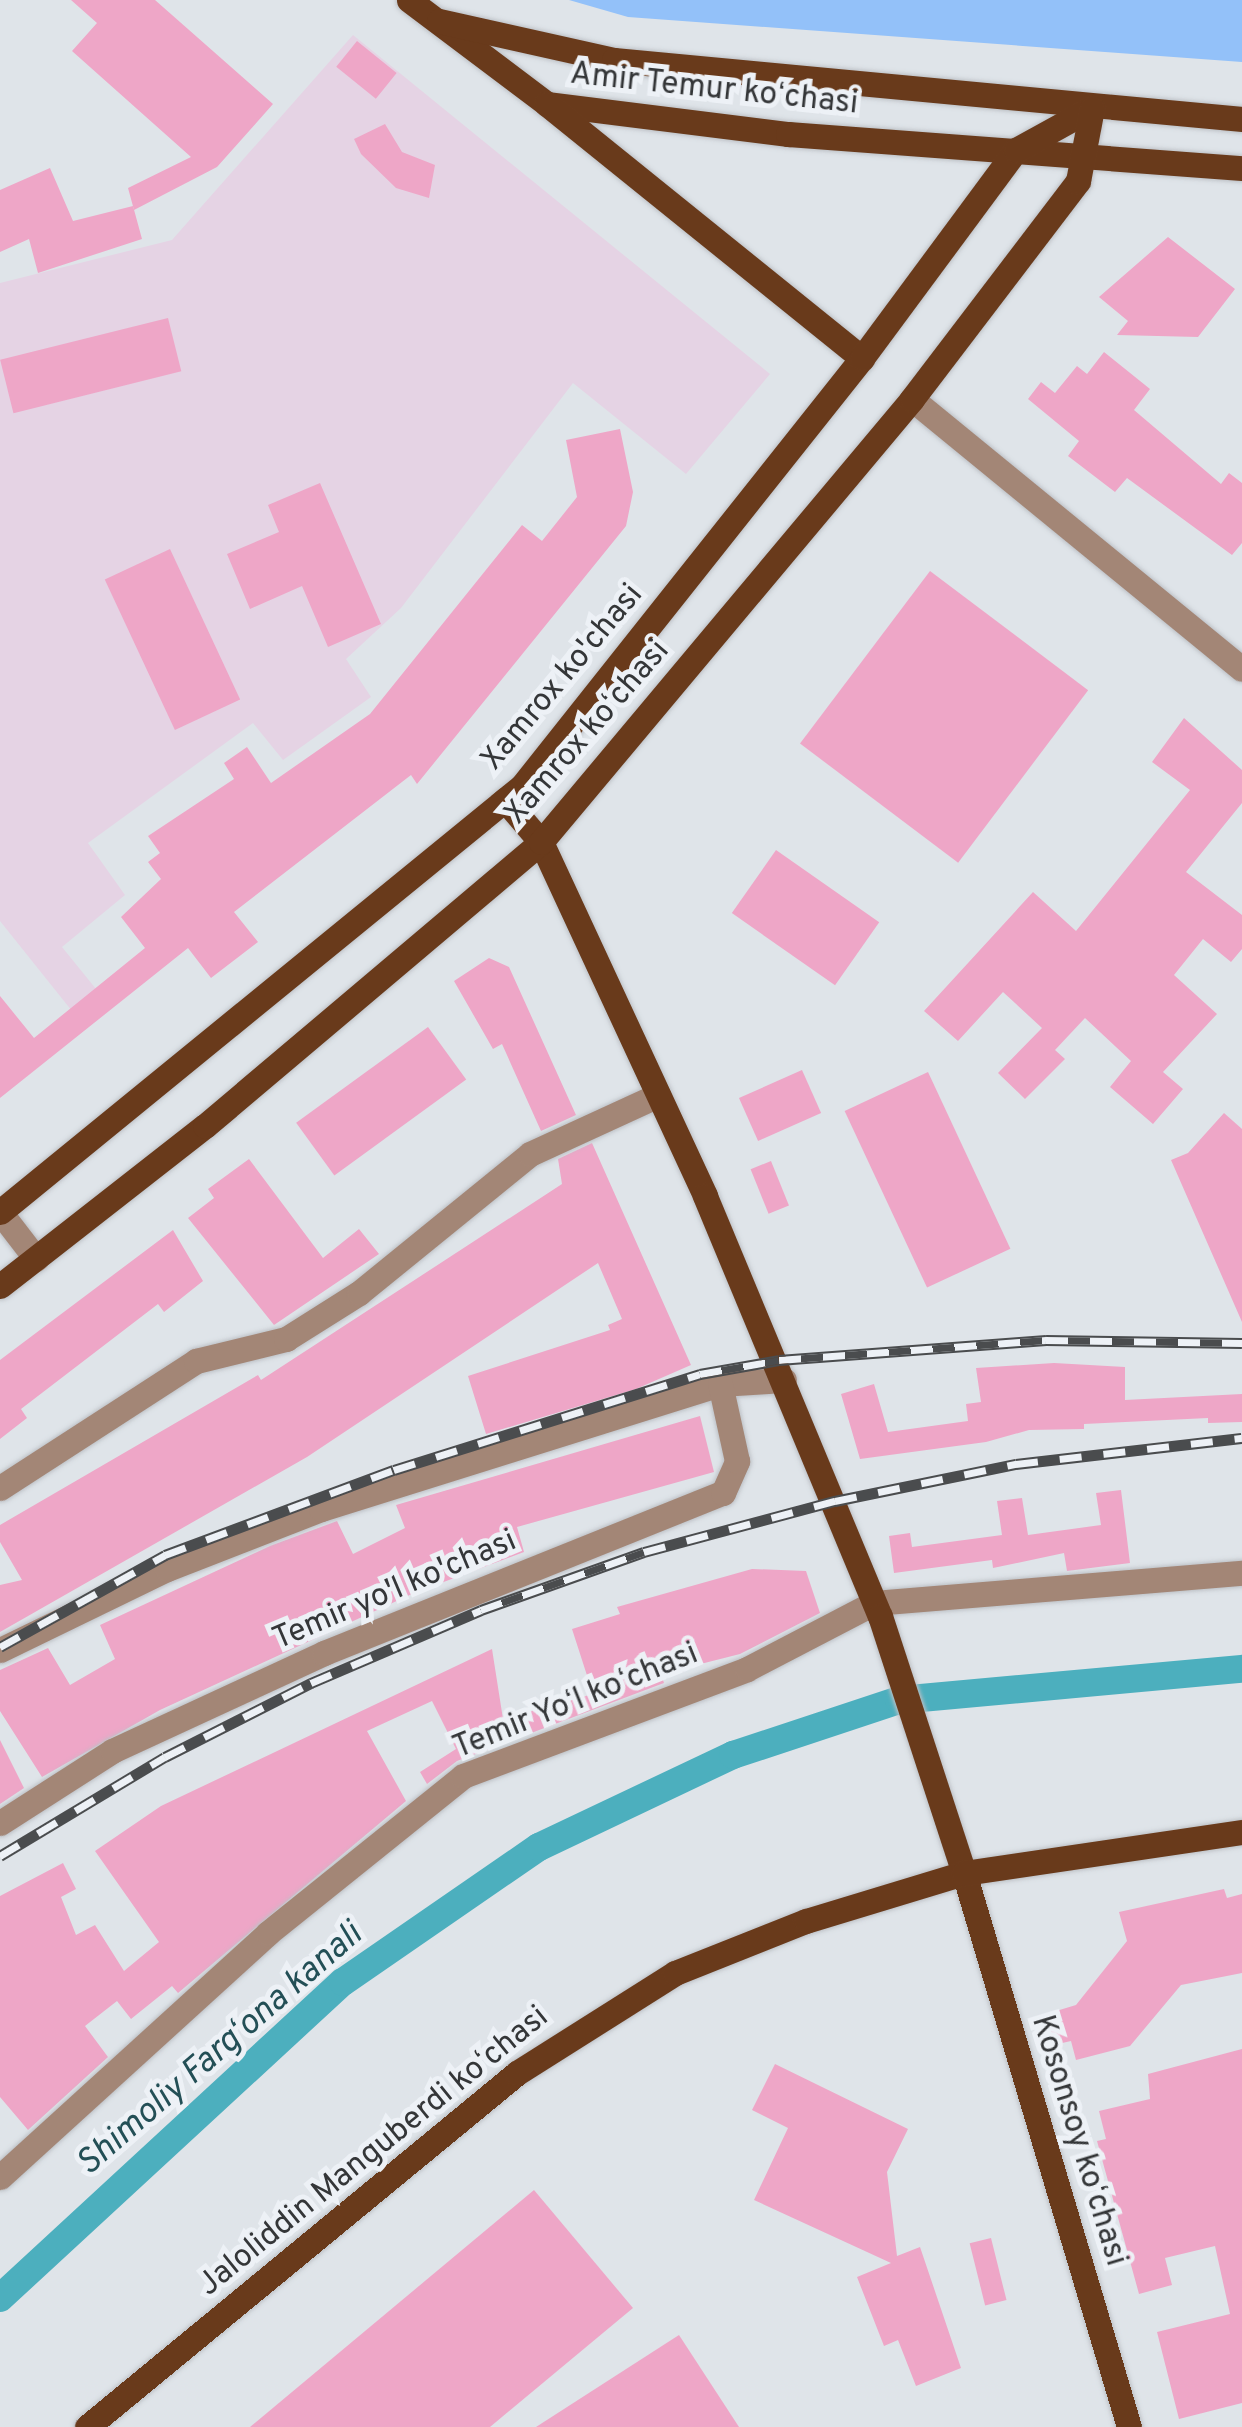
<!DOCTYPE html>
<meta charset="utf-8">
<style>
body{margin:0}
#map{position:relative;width:1242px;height:2427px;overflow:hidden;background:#dfe4e9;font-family:Overpass,sans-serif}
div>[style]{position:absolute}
.medical>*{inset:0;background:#e5d3e4}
.green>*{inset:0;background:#93c1f9}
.canal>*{height:28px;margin:-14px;padding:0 14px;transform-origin:14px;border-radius:14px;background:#4cafbe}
.building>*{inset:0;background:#eea6c7;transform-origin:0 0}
.roads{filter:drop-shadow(0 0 2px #bdc1c6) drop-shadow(0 0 2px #bdc1c6)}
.minor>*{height:25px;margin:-12.5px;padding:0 12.5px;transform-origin:12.5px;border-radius:12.5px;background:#a38676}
.major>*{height:25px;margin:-12.5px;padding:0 12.5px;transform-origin:12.5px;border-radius:12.5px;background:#693a1b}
.rail>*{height:11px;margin-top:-5.5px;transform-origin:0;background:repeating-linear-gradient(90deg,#edf1f6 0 22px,#4a4c4e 0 44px);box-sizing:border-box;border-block:2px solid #4a4c4e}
span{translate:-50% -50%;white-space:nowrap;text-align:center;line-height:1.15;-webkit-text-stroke:10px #edf1f6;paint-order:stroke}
.street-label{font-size:32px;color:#343638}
.water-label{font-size:35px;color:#234f56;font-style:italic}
</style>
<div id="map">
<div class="medical">
<div style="clip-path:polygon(353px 35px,770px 374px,686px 474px,573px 383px,401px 608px,346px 659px,371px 697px,283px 760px,253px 723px,88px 843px,125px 895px,62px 947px,109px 1005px,84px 1026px,0 921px,0 283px,172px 240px)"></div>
</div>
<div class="green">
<div style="clip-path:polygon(569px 0,1242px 0,1242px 62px,628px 17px)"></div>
</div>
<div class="canal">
<div style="left:0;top:2298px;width:466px;rotate:-42.7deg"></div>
<div style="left:343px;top:1982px;width:238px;rotate:-34.6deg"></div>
<div style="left:539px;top:1847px;width:215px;rotate:-25.4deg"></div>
<div style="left:733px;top:1755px;width:175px;rotate:-18.3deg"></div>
<div style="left:899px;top:1700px;width:344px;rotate:-5.2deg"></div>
</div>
<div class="building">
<div style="clip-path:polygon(71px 0,155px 0,273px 104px,217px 167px,134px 210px,128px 188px,191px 157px,72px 51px,97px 23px)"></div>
<div style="left:357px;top:41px;width:51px;height:33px;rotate:39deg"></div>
<div style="clip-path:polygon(385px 124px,402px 152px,435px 165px,429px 198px,396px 188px,361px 154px,354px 139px)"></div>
<div style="clip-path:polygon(50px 168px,73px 221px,133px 206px,142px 239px,38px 273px,29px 239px,0 252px,0 190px)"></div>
<div style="clip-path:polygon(1168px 237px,1235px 289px,1198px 337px,1117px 335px,1128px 321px,1099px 297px)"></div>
<div style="left:168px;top:318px;width:55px;height:173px;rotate:76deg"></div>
<div style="clip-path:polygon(1104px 352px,1150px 389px,1134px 410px,1221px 484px,1229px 473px,1242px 483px,1242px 543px,1232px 555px,1127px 478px,1115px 492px,1068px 456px,1079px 441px,1028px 399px,1041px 382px,1055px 393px,1077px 366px,1087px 374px)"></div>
<div style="clip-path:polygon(620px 429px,633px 492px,626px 526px,417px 784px,411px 775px,234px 912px,258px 942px,211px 978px,188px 948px,0 1098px,0 996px,34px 1038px,145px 948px,121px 917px,161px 879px,148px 862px,160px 853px,148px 836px,234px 779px,224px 763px,247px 747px,271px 783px,370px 714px,522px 525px,542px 541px,577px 497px,566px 440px)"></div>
<div style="clip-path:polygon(320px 483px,381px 624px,328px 647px,302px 586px,250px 609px,227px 554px,279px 532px,268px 505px)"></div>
<div style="left:170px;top:549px;width:166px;height:72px;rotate:65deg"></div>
<div style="left:930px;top:571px;width:198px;height:216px;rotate:37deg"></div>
<div style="clip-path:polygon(1184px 718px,1242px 770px,1242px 803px,1186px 872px,1242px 915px,1242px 949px,1231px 962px,1203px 939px,1174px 975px,1217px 1014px,1163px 1072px,1183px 1089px,1153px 1124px,1110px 1087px,1131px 1061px,1085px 1018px,1055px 1050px,1065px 1059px,1025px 1099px,998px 1073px,1042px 1028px,1003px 992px,958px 1041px,924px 1011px,1033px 892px,1076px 931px,1190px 790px,1152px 762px)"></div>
<div style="left:776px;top:850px;width:126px;height:77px;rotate:35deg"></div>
<div style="clip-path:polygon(489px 958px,509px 967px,576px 1115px,541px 1131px,502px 1044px,493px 1049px,454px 981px)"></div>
<div style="left:428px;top:1027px;width:65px;height:163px;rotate:54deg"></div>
<div style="left:802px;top:1070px;width:47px;height:69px;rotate:66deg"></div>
<div style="left:928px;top:1072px;width:195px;height:92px;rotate:65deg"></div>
<div style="clip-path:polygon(1224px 1113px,1242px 1129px,1242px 1322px,1171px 1160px,1188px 1153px)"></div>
<div style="clip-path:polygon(592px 1143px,691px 1365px,636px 1389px,486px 1434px,468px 1376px,610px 1330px,608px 1325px,622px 1319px,598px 1263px,307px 1457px,0 1632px,0 1585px,22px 1580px,0 1542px,0 1525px,258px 1375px,261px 1380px,562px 1184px,558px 1159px)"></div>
<div style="clip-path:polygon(249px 1159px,323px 1258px,359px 1229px,379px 1254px,274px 1325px,188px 1218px,214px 1198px,208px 1189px)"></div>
<div style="left:771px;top:1161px;width:48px;height:22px;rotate:68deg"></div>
<div style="clip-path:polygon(173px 1230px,203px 1281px,164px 1312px,158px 1304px,21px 1409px,27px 1418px,0 1439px,0 1360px)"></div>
<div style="clip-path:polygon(1054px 1363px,1125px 1367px,1125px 1400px,1242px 1394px,1242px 1422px,1208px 1423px,1208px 1418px,1084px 1424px,1084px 1429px,1029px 1430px,986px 1442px,860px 1459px,841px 1394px,874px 1384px,888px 1432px,968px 1421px,966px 1404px,981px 1402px,976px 1368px)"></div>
<div style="clip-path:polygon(700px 1416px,714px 1472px,517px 1527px,524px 1552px,414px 1593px,160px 1710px,42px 1777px,0 1711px,0 1670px,48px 1648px,70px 1685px,115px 1659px,100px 1625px,270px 1546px,337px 1521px,353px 1554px,405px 1528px,396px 1505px)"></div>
<div style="clip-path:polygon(1121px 1490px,1130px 1563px,1067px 1571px,1064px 1553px,993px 1568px,992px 1560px,894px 1573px,889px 1536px,910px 1533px,912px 1547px,1002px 1535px,997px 1501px,1022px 1498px,1028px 1535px,1101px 1525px,1096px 1493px)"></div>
<div style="clip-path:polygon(752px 1569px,806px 1571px,820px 1613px,740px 1654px,661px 1674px,664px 1683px,457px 1761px,427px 1784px,420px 1772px,456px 1749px,432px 1701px,367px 1731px,406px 1801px,178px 1993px,172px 1986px,131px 2019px,117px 2001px,85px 2026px,108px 2057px,28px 2130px,0 2097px,0 1896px,63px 1863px,76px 1889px,61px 1897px,76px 1935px,95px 1925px,124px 1971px,159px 1942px,95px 1851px,161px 1806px,492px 1649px,503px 1719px,593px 1694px,572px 1629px,620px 1614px,617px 1607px)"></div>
<div style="clip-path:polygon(0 1740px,24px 1788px,0 1804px)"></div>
<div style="clip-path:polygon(1224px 1889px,1227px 1898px,1242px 1894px,1242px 1973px,1181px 1985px,1130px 2046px,1076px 2060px,1071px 2041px,1049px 2046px,1043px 2015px,1076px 2005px,1127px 1941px,1119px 1912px)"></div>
<div style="clip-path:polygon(1242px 2049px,1242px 2403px,1179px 2419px,1157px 2332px,1230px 2314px,1215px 2246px,1165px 2258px,1172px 2285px,1139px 2294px,1097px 2141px,1106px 2139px,1099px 2111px,1150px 2099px,1148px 2074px)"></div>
<div style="clip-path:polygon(775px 2064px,908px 2129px,887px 2172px,897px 2256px,920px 2247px,961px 2368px,916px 2386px,898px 2340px,884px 2346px,857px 2277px,891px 2263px,754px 2200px,788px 2128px,752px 2110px)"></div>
<div style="clip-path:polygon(534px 2190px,633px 2308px,490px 2427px,250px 2427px)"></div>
<div style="left:991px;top:2238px;width:64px;height:22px;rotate:76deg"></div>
<div style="clip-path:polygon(679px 2335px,739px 2427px,536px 2427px)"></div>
</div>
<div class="roads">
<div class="minor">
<div style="left:912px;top:399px;width:426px;rotate:39.3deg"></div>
<div style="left:0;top:1212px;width:59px;rotate:52.5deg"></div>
<div style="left:0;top:1488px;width:234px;rotate:-32.9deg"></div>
<div style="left:196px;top:1361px;width:93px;rotate:-13.7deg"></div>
<div style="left:286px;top:1339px;width:86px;rotate:-32.2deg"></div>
<div style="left:359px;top:1293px;width:220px;rotate:-39.1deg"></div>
<div style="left:530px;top:1154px;width:141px;rotate:-24.7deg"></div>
<div style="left:0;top:1650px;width:186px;rotate:-25.9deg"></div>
<div style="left:167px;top:1569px;width:165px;rotate:-21.3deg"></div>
<div style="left:321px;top:1509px;width:418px;rotate:-17.4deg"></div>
<div style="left:720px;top:1384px;width:64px;rotate:-3.6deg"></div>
<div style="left:0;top:1823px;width:133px;rotate:-32.7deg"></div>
<div style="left:112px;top:1751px;width:234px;rotate:-24.8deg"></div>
<div style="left:324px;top:1653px;width:430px;rotate:-21.9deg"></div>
<div style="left:723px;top:1493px;width:35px;rotate:-66deg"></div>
<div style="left:737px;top:1461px;width:79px;rotate:-102.4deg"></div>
<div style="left:0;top:2177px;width:362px;rotate:-42.3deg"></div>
<div style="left:268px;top:1933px;width:250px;rotate:-38.8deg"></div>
<div style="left:463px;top:1776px;width:303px;rotate:-20.6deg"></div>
<div style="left:747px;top:1669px;width:143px;rotate:-27.5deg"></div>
<div style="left:874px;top:1603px;width:369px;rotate:-4.7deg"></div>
</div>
<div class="major">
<div style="left:409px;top:0;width:173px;rotate:37deg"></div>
<div style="left:547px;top:104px;width:243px;rotate:7.1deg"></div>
<div style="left:788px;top:134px;width:455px;rotate:4.3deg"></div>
<div style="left:439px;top:21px;width:179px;rotate:12.6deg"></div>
<div style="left:614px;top:60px;width:631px;rotate:5.37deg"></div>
<div style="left:547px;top:104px;width:405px;rotate:38.9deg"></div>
<div style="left:505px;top:800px;width:55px;rotate:49.4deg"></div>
<div style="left:541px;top:842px;width:390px;rotate:65.1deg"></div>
<div style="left:705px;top:1196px;width:455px;rotate:67.4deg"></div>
<div style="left:880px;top:1616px;width:270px;rotate:71.9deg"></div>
<div style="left:964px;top:1873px;width:578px;rotate:73.41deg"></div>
<div style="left:0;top:1212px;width:674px;rotate:-39.22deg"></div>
<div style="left:522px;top:786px;width:547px;rotate:-51.54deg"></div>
<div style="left:862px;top:358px;width:259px;rotate:-53.5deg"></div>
<div style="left:1016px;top:150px;width:87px;rotate:-28.9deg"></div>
<div style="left:0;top:1286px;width:260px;rotate:-38deg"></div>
<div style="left:205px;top:1126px;width:440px;rotate:-40.2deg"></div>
<div style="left:541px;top:842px;width:578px;rotate:-50.05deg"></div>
<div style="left:912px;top:399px;width:274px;rotate:-52.7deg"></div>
<div style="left:1078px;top:181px;width:74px;rotate:-79.1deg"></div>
<div style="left:87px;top:2427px;width:557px;rotate:-39.46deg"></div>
<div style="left:517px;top:2073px;width:187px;rotate:-32.3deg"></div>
<div style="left:675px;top:1973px;width:141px;rotate:-21.7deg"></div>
<div style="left:806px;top:1921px;width:165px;rotate:-16.9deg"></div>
<div style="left:964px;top:1873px;width:281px;rotate:-8.4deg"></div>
</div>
</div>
<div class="rail">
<div style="left:0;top:1647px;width:189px;rotate:-29.1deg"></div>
<div style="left:165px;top:1555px;width:244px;rotate:-20.4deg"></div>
<div style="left:394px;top:1470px;width:321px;rotate:-17.4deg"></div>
<div style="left:700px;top:1374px;width:80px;rotate:-10deg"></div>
<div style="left:779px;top:1360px;width:268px;rotate:-4.3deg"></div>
<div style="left:1046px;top:1340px;width:196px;rotate:0.9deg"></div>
<div style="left:0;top:1856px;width:192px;rotate:-31deg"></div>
<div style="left:165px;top:1757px;width:164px;rotate:-26.9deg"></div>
<div style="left:311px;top:1683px;width:185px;rotate:-23.2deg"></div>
<div style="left:481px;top:1610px;width:173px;rotate:-19.6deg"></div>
<div style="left:644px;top:1552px;width:198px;rotate:-15deg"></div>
<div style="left:835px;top:1501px;width:185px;rotate:-11.6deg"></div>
<div style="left:1016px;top:1464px;width:227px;rotate:-6.6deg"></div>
</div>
<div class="street-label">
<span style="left:714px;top:90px;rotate:6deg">Amir Temur koʻchasi</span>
<span style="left:563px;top:678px;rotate:-50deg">Xamrox ko'chasi</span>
<span style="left:588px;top:733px;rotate:-49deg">Xamrox koʻchasi</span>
<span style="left:395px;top:1591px;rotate:-23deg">Temir yo'l ko'chasi</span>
<span style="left:576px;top:1702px;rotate:-22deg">Temir Yoʻl koʻchasi</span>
<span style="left:1078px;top:2141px;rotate:73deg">Kosonsoy koʻchasi</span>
<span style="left:374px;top:2152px;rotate:-39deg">Jaloliddin Manguberdi koʻchasi</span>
</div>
<div class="water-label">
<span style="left:220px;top:2050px;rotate:-41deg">Shimoliy Fargʻona kanali</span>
</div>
</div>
